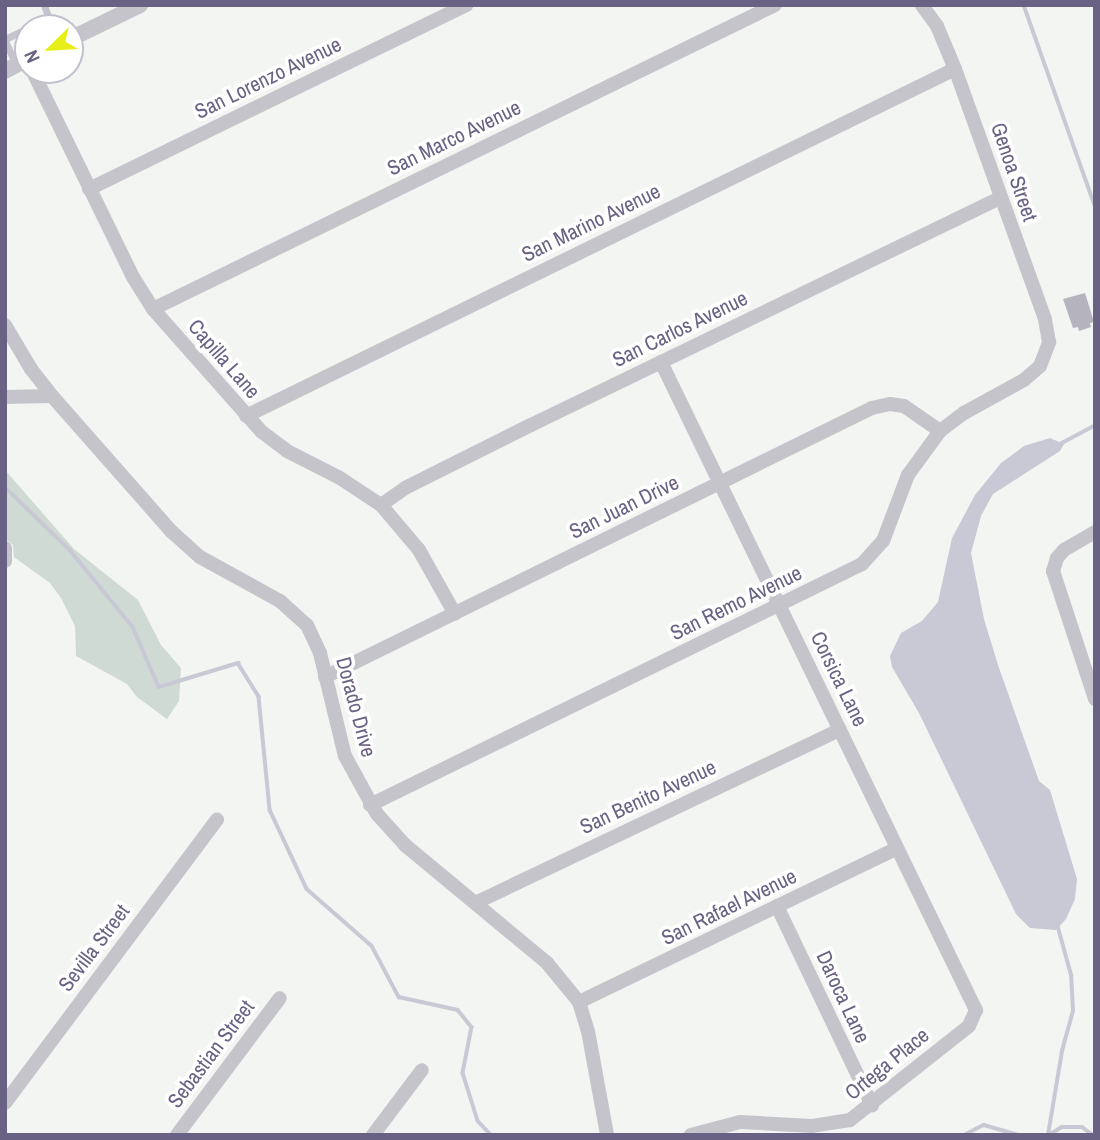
<!DOCTYPE html>
<style>
body{margin:0}
#map{position:relative;width:1100px;height:1140px;overflow:hidden;background:#f2f5f1;font-family:"Archivo Narrow",sans-serif}
div>[style]{position:absolute}
.green>*{inset:0;background:#d0dad4}
.water>*{inset:0;background:#c9c9d5}
.stream>*{height:3.5px;margin:-1.75px;padding:0 1.75px;transform-origin:1.75px;border-radius:1.75px;background:#c9c9d5}
.building>*{inset:0;background:#b5b4be}
.service>*{height:7px;margin:-3.5px;padding:0 3.5px;transform-origin:3.5px;border-radius:3.5px;background:#c6c4cb}
.minor>*{height:14px;margin:-7px;padding:0 7px;transform-origin:7px;border-radius:7px;background:#c6c4cb}
.tertiary>*{height:16px;margin:-8px;padding:0 8px;transform-origin:8px;border-radius:8px;background:#c6c4cb}
span{translate:-50% -50%;white-space:nowrap;text-align:center;line-height:1.15;-webkit-text-stroke:7px #fff;paint-order:stroke}
.street-label{font-size:21px;color:#6a6284}
.frame{position:absolute;inset:0;border:7px solid #6a6284;pointer-events:none}
.north{position:absolute;left:14px;top:14px;width:70px;height:70px;box-sizing:border-box;background:#fff;border:2px solid #c3c0ce;border-radius:50%;rotate:246deg;font-size:19px;font-weight:700;line-height:28px;text-align:center;color:#6a6284}
.north::after{content:'';display:block;margin:auto;width:24px;height:32px;background:#e8ee18;clip-path:polygon(50% 0,100% 100%,50% 72%,0 100%)}
</style>
<div id="map">
<div class="green">
<div style="clip-path:polygon(5px 470px,74px 549px,138px 600px,161px 645px,181px 668px,179px 701px,167px 719px,137px 697px,127px 684px,76px 656px,75px 626px,61px 598px,50px 583px,14px 557px,13px 545px,5px 538px)"></div>
</div>
<div class="water">
<div style="clip-path:polygon(1050px 438px,1064px 444px,1060px 451px,993px 494px,981px 516px,971px 553px,984px 619px,998px 665px,1039px 781px,1050px 790px,1077px 879px,1075px 899px,1066px 919px,1056px 930px,1030px 928px,1016px 914px,919px 713px,892px 667px,890px 656px,901px 633px,922px 621px,938px 602px,952px 538px,975px 495px,1001px 463px,1024px 446px)"></div>
</div>
<div class="stream">
<div style="left:1024px;top:5px;width:212px;rotate:70.5deg"></div>
<div style="left:1060px;top:444px;width:40px;rotate:-28deg"></div>
<div style="left:5px;top:487px;width:91px;rotate:44.1deg"></div>
<div style="left:70px;top:550px;width:99px;rotate:50.7deg"></div>
<div style="left:133px;top:627px;width:65px;rotate:66.6deg"></div>
<div style="left:159px;top:687px;width:83px;rotate:-16.9deg"></div>
<div style="left:238px;top:663px;width:40px;rotate:58deg"></div>
<div style="left:259px;top:697px;width:114px;rotate:84.4deg"></div>
<div style="left:270px;top:810px;width:87px;rotate:64.9deg"></div>
<div style="left:307px;top:889px;width:86px;rotate:41.2deg"></div>
<div style="left:372px;top:946px;width:58px;rotate:62.1deg"></div>
<div style="left:399px;top:997px;width:60px;rotate:12.4deg"></div>
<div style="left:458px;top:1010px;width:22px;rotate:51deg"></div>
<div style="left:472px;top:1027px;width:47px;rotate:101.1deg"></div>
<div style="left:463px;top:1073px;width:50px;rotate:72.6deg"></div>
<div style="left:478px;top:1121px;width:19px;rotate:47deg"></div>
<div style="left:964px;top:1135px;width:22px;rotate:-27deg"></div>
<div style="left:984px;top:1125px;width:37px;rotate:16deg"></div>
<div style="left:1048px;top:1135px;width:85px;rotate:-80.5deg"></div>
<div style="left:1062px;top:1051px;width:41px;rotate:-74.6deg"></div>
<div style="left:1073px;top:1011px;width:36px;rotate:-93deg"></div>
<div style="left:1071px;top:975px;width:56px;rotate:-105.5deg"></div>
<div style="left:1049px;top:1135px;width:15px;rotate:-32deg"></div>
<div style="left:1062px;top:1127px;width:20px"></div>
<div style="left:1082px;top:1127px;width:14px;rotate:36deg"></div>
</div>
<div class="building">
<div style="clip-path:polygon(1085px 293px,1094px 322px,1090px 323px,1091px 327px,1079px 331px,1078px 327px,1073px 328px,1063px 299px)"></div>
</div>
<div class="service">
<div style="left:35px;top:25px;width:15px;rotate:-23deg"></div>
<div style="left:49px;top:19px;width:15px;rotate:-110deg"></div>
<div style="left:5px;top:39px;width:25px;rotate:-26deg"></div>
<div style="left:5px;top:41px;width:26px;rotate:65deg"></div>
</div>
<div class="minor">
<div style="left:32px;top:70px;width:230px;rotate:64deg"></div>
<div style="left:133px;top:277px;width:38px;rotate:58deg"></div>
<div style="left:153px;top:309px;width:164px;rotate:48.5deg"></div>
<div style="left:262px;top:432px;width:31px;rotate:37deg"></div>
<div style="left:287px;top:451px;width:59px;rotate:27deg"></div>
<div style="left:340px;top:478px;width:49px;rotate:33.4deg"></div>
<div style="left:381px;top:505px;width:59px;rotate:49.8deg"></div>
<div style="left:419px;top:550px;width:73px;rotate:60.6deg"></div>
<div style="left:89px;top:189px;width:420px;rotate:-26deg"></div>
<div style="left:153px;top:309px;width:692px;rotate:-26.05deg"></div>
<div style="left:5px;top:325px;width:51px;rotate:59.4deg"></div>
<div style="left:31px;top:369px;width:34px;rotate:52deg"></div>
<div style="left:52px;top:396px;width:180px;rotate:48.6deg"></div>
<div style="left:171px;top:531px;width:39px;rotate:42deg"></div>
<div style="left:200px;top:557px;width:91px;rotate:28.8deg"></div>
<div style="left:280px;top:601px;width:36px;rotate:42deg"></div>
<div style="left:307px;top:625px;width:31px;rotate:65deg"></div>
<div style="left:320px;top:653px;width:106px;rotate:76.4deg"></div>
<div style="left:345px;top:756px;width:66px;rotate:61.1deg"></div>
<div style="left:377px;top:814px;width:42px;rotate:47.9deg"></div>
<div style="left:405px;top:845px;width:185px;rotate:39.7deg"></div>
<div style="left:547px;top:963px;width:50px;rotate:50.6deg"></div>
<div style="left:579px;top:1002px;width:30px;rotate:73deg"></div>
<div style="left:588px;top:1031px;width:106px;rotate:79.6deg"></div>
<div style="left:661px;top:362px;width:721px;rotate:64.08deg"></div>
<div style="left:976px;top:1010px;width:17px;rotate:114deg"></div>
<div style="left:969px;top:1026px;width:152px;rotate:141.7deg"></div>
<div style="left:850px;top:1120px;width:38px;rotate:171deg"></div>
<div style="left:812px;top:1126px;width:72px;rotate:-176.8deg"></div>
<div style="left:740px;top:1122px;width:51px;rotate:165.1deg"></div>
<div style="left:5px;top:397px;width:47px;rotate:-1.2deg"></div>
<div style="left:246px;top:416px;width:789px;rotate:-26.08deg"></div>
<div style="left:381px;top:505px;width:29px;rotate:-35deg"></div>
<div style="left:405px;top:488px;width:141px;rotate:-26.6deg"></div>
<div style="left:531px;top:425px;width:521px;rotate:-25.83deg"></div>
<div style="left:1095px;top:532px;width:36px;rotate:150deg"></div>
<div style="left:1064px;top:550px;width:11px;rotate:131deg"></div>
<div style="left:1057px;top:558px;width:14px;rotate:107deg"></div>
<div style="left:1053px;top:571px;width:135px;rotate:71.8deg"></div>
<div style="left:5px;top:548px;width:13px;rotate:90deg"></div>
<div style="left:325px;top:677px;width:610px;rotate:-26.19deg"></div>
<div style="left:872px;top:408px;width:18px;rotate:-13deg"></div>
<div style="left:890px;top:404px;width:14px;rotate:8deg"></div>
<div style="left:904px;top:406px;width:44px;rotate:34.8deg"></div>
<div style="left:370px;top:805px;width:548px;rotate:-26.1deg"></div>
<div style="left:862px;top:564px;width:31px;rotate:-48deg"></div>
<div style="left:883px;top:541px;width:71px;rotate:-69.3deg"></div>
<div style="left:908px;top:475px;width:54px;rotate:-54deg"></div>
<div style="left:940px;top:431px;width:30px;rotate:-37deg"></div>
<div style="left:964px;top:413px;width:68px;rotate:-28.8deg"></div>
<div style="left:1024px;top:380px;width:21px;rotate:-41deg"></div>
<div style="left:1040px;top:366px;width:26px;rotate:-69deg"></div>
<div style="left:1049px;top:342px;width:23px;rotate:-100deg"></div>
<div style="left:1045px;top:319px;width:266px;rotate:-109.8deg"></div>
<div style="left:955px;top:69px;width:47px;rotate:-112.7deg"></div>
<div style="left:937px;top:26px;width:26px;rotate:-126deg"></div>
<div style="left:475px;top:903px;width:404px;rotate:-25.4deg"></div>
<div style="left:777px;top:906px;width:221px;rotate:64.5deg"></div>
<div style="left:579px;top:1002px;width:353px;rotate:-25.8deg"></div>
<div style="left:5px;top:1103px;width:354px;rotate:-53.2deg"></div>
<div style="left:177px;top:1135px;width:171px;rotate:-53.1deg"></div>
<div style="left:373px;top:1135px;width:81px;rotate:-53deg"></div>
</div>
<div class="tertiary">
<div style="left:70px;top:39px;width:78px;rotate:-25.9deg"></div>
<div style="left:5px;top:71px;width:26px;rotate:-28deg"></div>
</div>
<div class="street-label">
<span style="left:268px;top:78px;rotate:-26deg">San Lorenzo Avenue</span>
<span style="left:454px;top:138px;rotate:-26deg">San Marco Avenue</span>
<span style="left:1014px;top:172px;rotate:71deg">Genoa Street</span>
<span style="left:591px;top:223px;rotate:-26deg">San Marino Avenue</span>
<span style="left:680px;top:329px;rotate:-26deg">San Carlos Avenue</span>
<span style="left:224px;top:359px;rotate:49deg">Capilla Lane</span>
<span style="left:624px;top:507px;rotate:-26deg">San Juan Drive</span>
<span style="left:736px;top:603px;rotate:-26deg">San Remo Avenue</span>
<span style="left:839px;top:679px;rotate:64deg">Corsica Lane</span>
<span style="left:356px;top:707px;rotate:75deg">Dorado Drive</span>
<span style="left:648px;top:797px;rotate:-25deg">San Benito Avenue</span>
<span style="left:729px;top:907px;rotate:-26deg">San Rafael Avenue</span>
<span style="left:94px;top:948px;rotate:-53deg">Sevilla Street</span>
<span style="left:843px;top:997px;rotate:65deg">Daroca Lane</span>
<span style="left:211px;top:1054px;rotate:-53deg">Sebastian Street</span>
<span style="left:887px;top:1064px;rotate:-39deg">Ortega Place</span>
</div>
<div class="frame"></div>
<div class="north">N</div>
</div>
